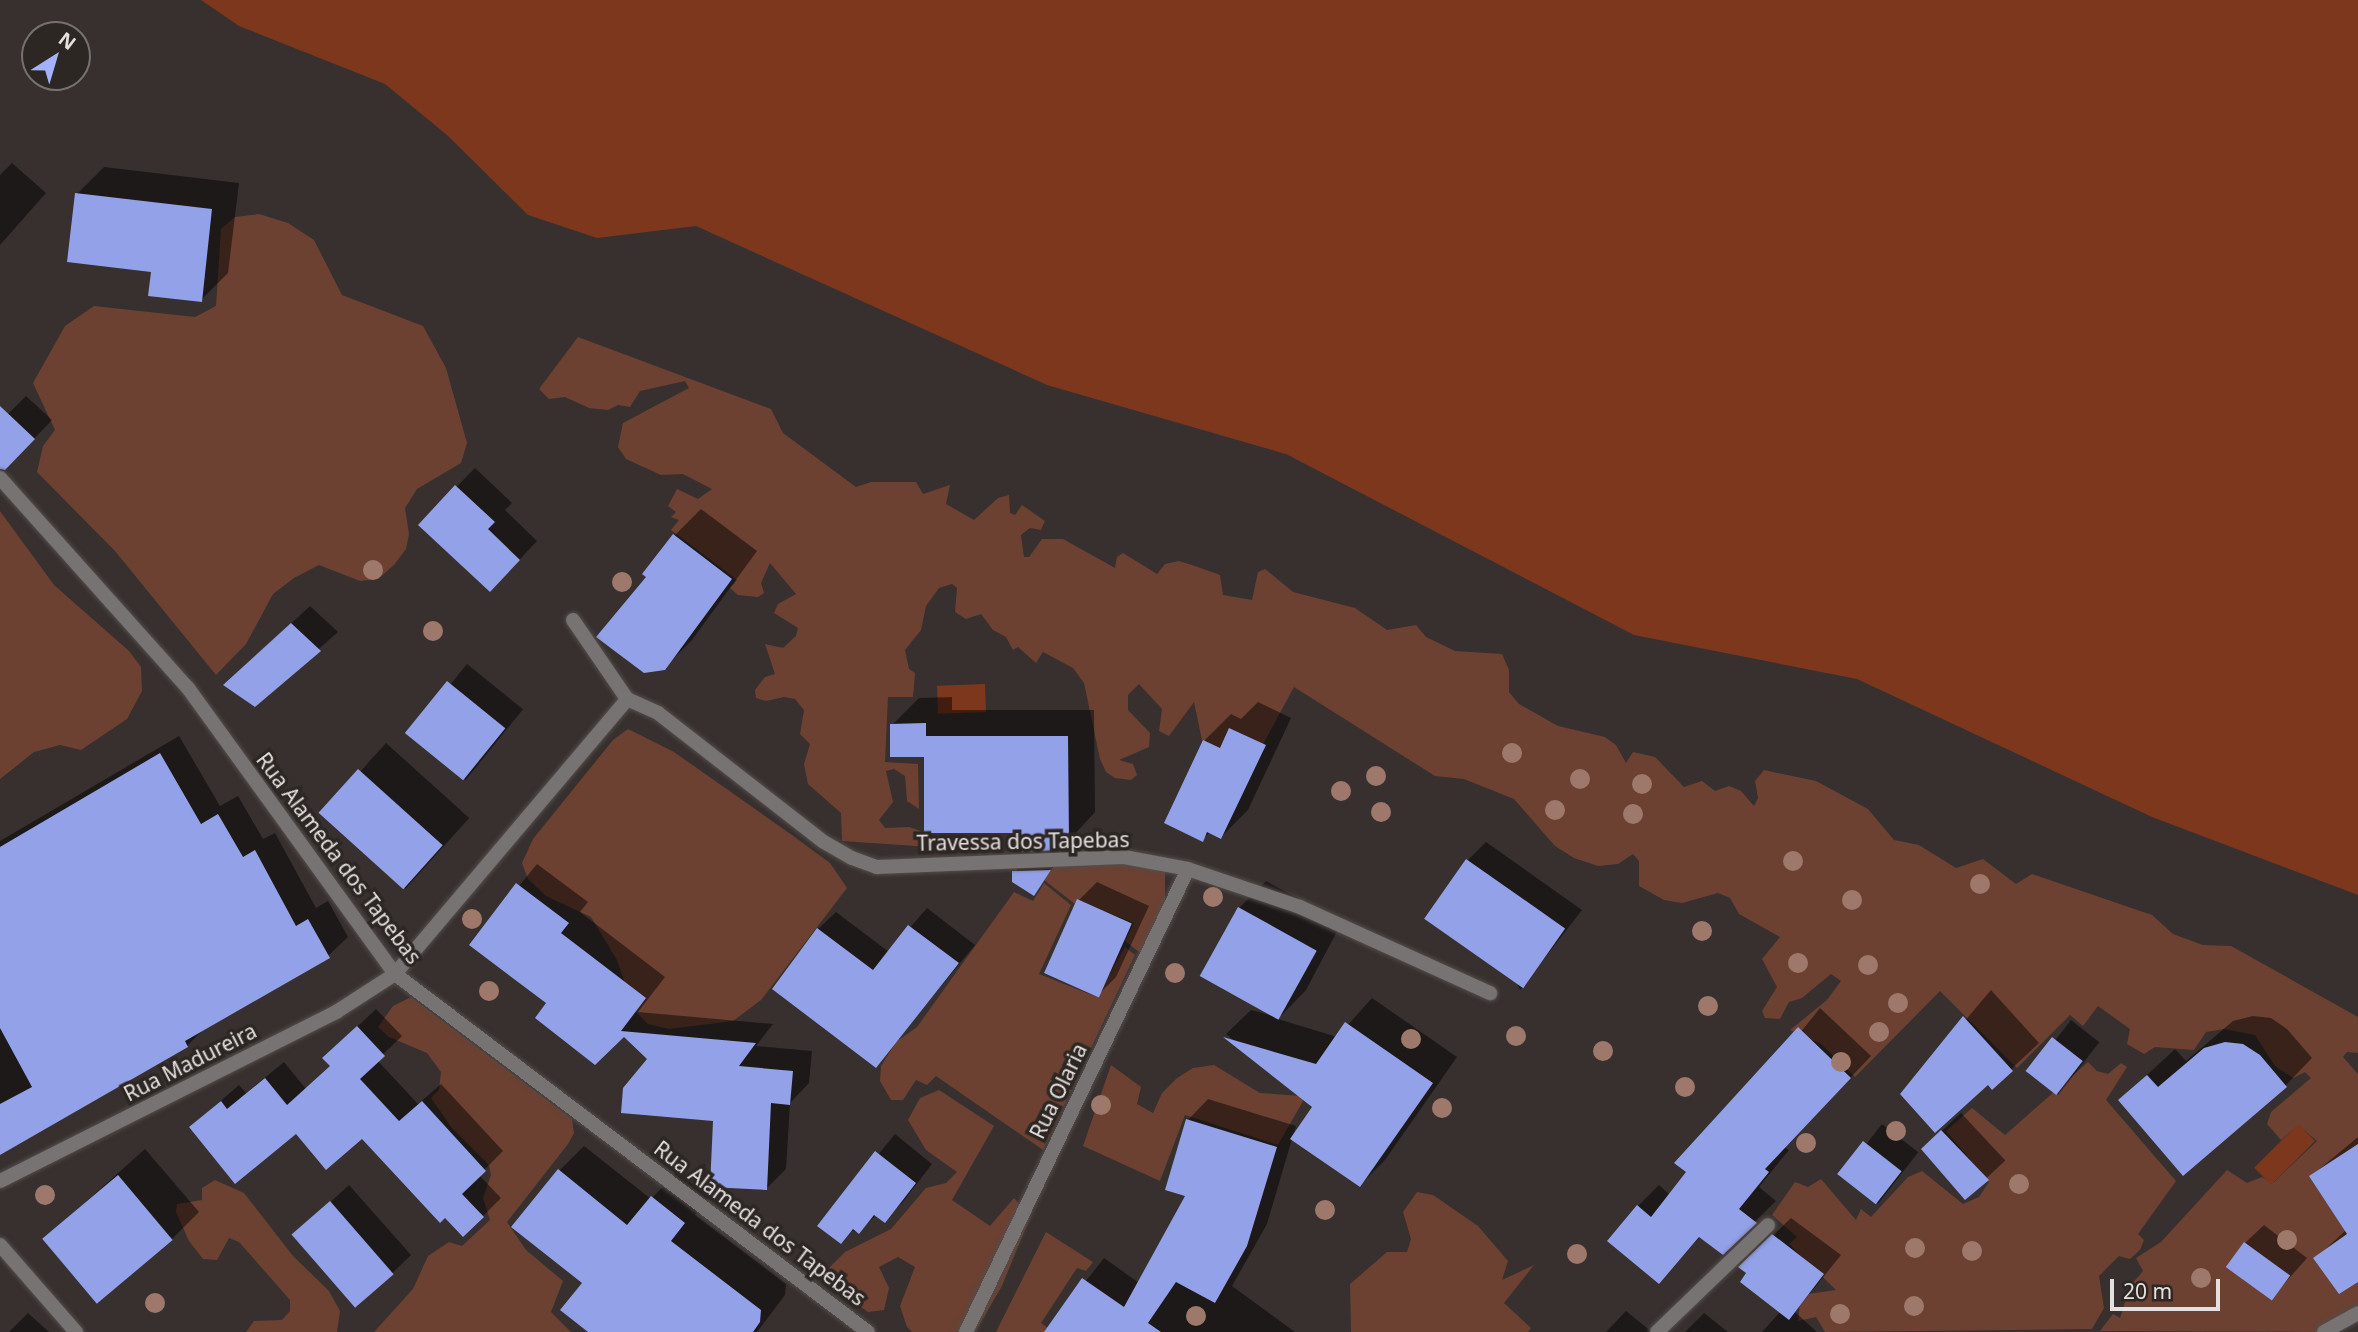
<!DOCTYPE html>
<style>
body{margin:0}
#map{position:relative;width:2358px;height:1332px;overflow:hidden;background:#37302e;font-family:"Noto Sans",sans-serif}
div>[style]{position:absolute}
.green>*{inset:0;background:#6c4132}
.water>*{inset:0;background:#7d371d;transform-origin:0 0}
.shadow>*{inset:0;background:#0007;transform-origin:0 0}
.building>*{inset:0;background:#93a1e8;transform-origin:0 0}
.roads{filter:drop-shadow(0 0 2px #534c4a) drop-shadow(0 0 2px #534c4a)}
.street>*{height:14px;margin:-7px;padding:0 7px;transform-origin:7px;border-radius:7px;background:#767372}
.trees>*{width:20px;height:20px;margin:-10px;border-radius:50%;background:#9e796b}
span{translate:-50% -50%;white-space:nowrap;text-align:center;line-height:1.15;-webkit-text-stroke:7px #2d2724;paint-order:stroke}
.street-label{font-size:21px;color:#e4e0df}
.north{position:absolute;left:21px;top:21px;width:70px;height:70px;box-sizing:border-box;background:#2d2724;border:2px solid #76716f;border-radius:50%;rotate:37deg;font-size:19px;font-weight:700;line-height:28px;text-align:center;color:#e4e0df}
.north::after{content:'';display:block;margin:auto;width:24px;height:32px;background:#a3b2fd;clip-path:polygon(50% 0,100% 100%,50% 72%,0 100%)}
.scale{position:absolute;left:2110px;top:1279px;width:110px;height:32px;box-sizing:border-box;border:4px solid #e4e0df;border-top:0;padding-left:9px;font-size:21px;line-height:24px;white-space:nowrap;color:#e4e0df;-webkit-text-stroke:5px #2d2724;paint-order:stroke}
</style>
<div id="map">
<div class="green">
<div style="clip-path:polygon(259px 214px,288px 223px,314px 240px,342px 295px,423px 326px,446px 368px,467px 443px,461px 463px,417px 489px,405px 508px,409px 534px,406px 549px,394px 565px,378px 579px,360px 581px,319px 565px,294px 578px,273px 594px,246px 644px,216px 675px,115px 551px,37px 472px,43px 446px,55px 430px,33px 383px,65px 326px,94px 306px,195px 317px,216px 306px,221px 229px,235px 217px)"></div>
<div style="clip-path:polygon(578px 337px,771px 409px,783px 433px,856px 487px,871px 482px,916px 482px,923px 494px,950px 485px,946px 504px,974px 520px,998px 498px,1009px 495px,1010px 513px,1015px 515px,1022px 505px,1045px 521px,1041px 530px,1030px 528px,1021px 535px,1024px 557px,1029px 557px,1042px 539px,1063px 539px,1115px 568px,1117px 557px,1123px 553px,1157px 574px,1165px 564px,1179px 561px,1195px 566px,1220px 575px,1223px 595px,1252px 600px,1258px 572px,1265px 569px,1293px 592px,1355px 608px,1387px 630px,1416px 625px,1426px 637px,1455px 651px,1502px 654px,1509px 670px,1509px 692px,1519px 704px,1558px 726px,1605px 737px,1616px 745px,1626px 763px,1633px 752px,1655px 757px,1684px 787px,1702px 781px,1715px 791px,1729px 786px,1741px 791px,1754px 806px,1758px 798px,1755px 781px,1764px 770px,1816px 781px,1868px 809px,1894px 840px,1919px 845px,1956px 868px,1983px 859px,2016px 884px,2032px 874px,2152px 915px,2173px 934px,2203px 945px,2231px 946px,2358px 1017px,2358px 1053px,2347px 1052px,2343px 1057px,2358px 1074px,2358px 1310px,2318px 1332px,2100px 1331px,2113px 1314px,2120px 1318px,2130px 1286px,2143px 1271px,2136px 1258px,2161px 1242px,2227px 1170px,2247px 1183px,2262px 1177px,2273px 1183px,2317px 1141px,2298px 1125px,2281px 1140px,2267px 1124px,2271px 1112px,2311px 1078px,2305px 1072px,2293px 1078px,2275px 1066px,2255px 1035px,2224px 1029px,2206px 1032px,2194px 1050px,2155px 1047px,2144px 1054px,2127px 1044px,2130px 1029px,2098px 1006px,2083px 1026px,2070px 1015px,2017px 1068px,1940px 991px,1855px 1077px,1821px 1044px,1790px 1030px,1827px 1000px,1841px 981px,1831px 974px,1802px 998px,1789px 1002px,1780px 1019px,1765px 1018px,1762px 1011px,1777px 987px,1762px 959px,1780px 937px,1739px 914px,1730px 898px,1718px 893px,1682px 903px,1664px 900px,1639px 886px,1639px 861px,1633px 854px,1618px 864px,1598px 866px,1574px 858px,1555px 846px,1514px 799px,1464px 779px,1435px 776px,1294px 687px,1261px 748px,1222px 753px,1202px 740px,1194px 702px,1169px 736px,1159px 731px,1162px 709px,1139px 684px,1128px 695px,1128px 710px,1150px 733px,1149px 747px,1119px 760px,1133px 764px,1137px 775px,1131px 780px,1115px 778px,1106px 772px,1100px 759px,1084px 683px,1073px 668px,1043px 652px,1036px 663px,1018px 647px,1013px 650px,1006px 637px,993px 630px,981px 614px,966px 619px,955px 612px,957px 588px,952px 584px,939px 588px,926px 606px,921px 630px,905px 650px,909px 669px,915px 673px,913px 697px,888px 697px,885px 762px,918px 764px,919px 809px,907px 801px,905px 776px,894px 769px,886px 771px,893px 802px,879px 820px,885px 828px,909px 827px,927px 833px,931px 847px,842px 841px,841px 813px,808px 784px,804px 764px,810px 744px,800px 734px,804px 710px,795px 699px,784px 697px,766px 701px,756px 698px,755px 690px,765px 677px,775px 674px,765px 644px,783px 648px,796px 636px,798px 628px,774px 613px,778px 604px,796px 594px,770px 563px,761px 583px,764px 593px,758px 597px,738px 595px,730px 588px,737px 580px,671px 530px,679px 520px,671px 517px,676px 512px,668px 506px,677px 489px,698px 499px,712px 489px,683px 474px,661px 475px,626px 459px,618px 447px,623px 423px,689px 388px,685px 381px,640px 391px,630px 407px,618px 405px,608px 410px,589px 408px,565px 397px,549px 399px,539px 389px)"></div>
<div style="clip-path:polygon(0 511px,54px 585px,129px 651px,141px 667px,142px 691px,127px 719px,81px 750px,60px 745px,34px 752px,0 779px)"></div>
<div style="clip-path:polygon(628px 729px,674px 752px,792px 835px,830px 863px,847px 888px,761px 1000px,733px 1021px,669px 1029px,648px 1024px,634px 1010px,617px 960px,591px 917px,546px 896px,528px 879px,522px 863px,533px 839px,613px 740px)"></div>
<div style="clip-path:polygon(1096px 854px,1165px 871px,1165px 902px,1143px 955px,1125px 941px,1134px 923px,1078px 900px,1075px 904px,1044px 880px,1054px 862px)"></div>
<div style="clip-path:polygon(1044px 883px,1071px 905px,1039px 974px,1097px 997px,1125px 947px,1135px 955px,1043px 1150px,936px 1076px,927px 1085px,916px 1080px,903px 1100px,891px 1100px,880px 1081px,881px 1066px,896px 1042px,917px 1027px,1014px 892px,1033px 901px)"></div>
<div style="clip-path:polygon(411px 997px,572px 1119px,574px 1133px,568px 1144px,507px 1222px,526px 1250px,563px 1281px,551px 1312px,571px 1332px,374px 1332px,413px 1289px,428px 1256px,449px 1242px,462px 1246px,490px 1220px,483px 1198px,491px 1175px,489px 1165px,452px 1128px,431px 1098px,439px 1090px,441px 1072px,427px 1053px,389px 1037px,378px 1027px,393px 1006px)"></div>
<div style="clip-path:polygon(2088px 1062px,2097px 1071px,2108px 1074px,2121px 1063px,2127px 1067px,2106px 1100px,2176px 1181px,2138px 1234px,2144px 1240px,2140px 1250px,2130px 1259px,2119px 1256px,2099px 1276px,2104px 1308px,2092px 1329px,1825px 1332px,1816px 1317px,1798px 1321px,1801px 1295px,1836px 1290px,1789px 1244px,1797px 1237px,1772px 1215px,1795px 1182px,1808px 1187px,1821px 1179px,1856px 1220px,1861px 1209px,1871px 1217px,1908px 1177px,1922px 1171px,1963px 1204px,1979px 1197px,1989px 1182px,1946px 1131px,1972px 1108px,2005px 1135px)"></div>
<div style="clip-path:polygon(1111px 1065px,1141px 1087px,1137px 1104px,1153px 1113px,1162px 1093px,1177px 1078px,1193px 1068px,1214px 1065px,1260px 1093px,1302px 1096px,1303px 1101px,1278px 1145px,1185px 1115px,1160px 1181px,1083px 1146px)"></div>
<div style="clip-path:polygon(939px 1090px,994px 1126px,952px 1200px,990px 1226px,1014px 1198px,1030px 1217px,1002px 1286px,975px 1332px,912px 1332px,907px 1327px,900px 1306px,915px 1267px,898px 1257px,879px 1267px,889px 1288px,884px 1310px,868px 1312px,819px 1278px,845px 1252px,891px 1229px,926px 1188px,946px 1183px,957px 1172px,926px 1150px,908px 1120px,920px 1098px)"></div>
<div style="clip-path:polygon(215px 1180px,244px 1193px,293px 1256px,329px 1291px,340px 1311px,337px 1332px,246px 1332px,254px 1321px,282px 1320px,290px 1311px,290px 1300px,239px 1242px,229px 1238px,217px 1260px,203px 1259px,189px 1241px,176px 1212px,177px 1204px,202px 1200px,202px 1188px)"></div>
<div style="clip-path:polygon(1417px 1192px,1433px 1195px,1478px 1226px,1508px 1261px,1502px 1280px,1534px 1265px,1504px 1303px,1531px 1328px,1528px 1332px,1351px 1332px,1350px 1284px,1387px 1252px,1407px 1252px,1411px 1239px,1403px 1212px)"></div>
<div style="clip-path:polygon(1046px 1232px,1093px 1262px,1086px 1271px,1077px 1268px,1041px 1323px,1053px 1332px,996px 1332px)"></div>
</div>
<div class="water">
<div style="clip-path:polygon(201px 0,2358px 0,2358px 895px,2152px 817px,1857px 679px,1634px 635px,1286px 454px,1047px 385px,696px 226px,597px 238px,528px 215px,447px 135px,385px 84px,239px 26px)"></div>
<div style="left:985px;top:684px;width:28px;height:48px;rotate:88deg"></div>
<div style="left:2298px;top:1124px;width:24px;height:62px;rotate:45deg"></div>
</div>
<div class="shadow">
<div style="clip-path:polygon(12px 163px,46px 193px,0 245px,0 175px)"></div>
<div style="clip-path:polygon(104px 167px,239px 183px,228px 273px,201px 300px,153px 270px,77px 194px)"></div>
<div style="clip-path:polygon(26px 396px,52px 420px,29px 444px,0 452px,0 422px)"></div>
<div style="clip-path:polygon(475px 468px,512px 503px,505px 510px,537px 541px,508px 572px,420px 524px)"></div>
<div style="clip-path:polygon(701px 509px,757px 551px,692px 640px,664px 668px,648px 577px,675px 535px)"></div>
<div style="clip-path:polygon(310px 606px,338px 632px,255px 705px,244px 667px)"></div>
<div style="left:467px;top:664px;width:72px;height:91px;rotate:39deg"></div>
<div style="clip-path:polygon(952px 697px,952px 710px,1094px 710px,1095px 812px,1062px 848px,1016px 831px,892px 725px,919px 698px)"></div>
<div style="clip-path:polygon(1258px 702px,1291px 718px,1248px 810px,1221px 837px,1210px 832px,1203px 839px,1204px 741px,1231px 714px,1241px 719px)"></div>
<div style="clip-path:polygon(179px 736px,220px 806px,238px 796px,263px 839px,275px 833px,316px 908px,328px 901px,348px 937px,328px 956px,206px 1027px,187px 1046px,0 1153px,0 841px)"></div>
<div style="left:386px;top:743px;width:112px;height:95px;rotate:42deg"></div>
<div style="clip-path:polygon(1486px 842px,1582px 910px,1520px 990px,1468px 860px)"></div>
<div style="clip-path:polygon(1057px 862px,1034px 894px,1014px 872px,1023px 863px)"></div>
<div style="clip-path:polygon(537px 864px,588px 902px,580px 912px,665px 977px,638px 1012px,773px 1024px,756px 1046px,812px 1051px,809px 1083px,790px 1103px,786px 1169px,766px 1189px,715px 1119px,624px 1035px,549px 1003px,471px 945px)"></div>
<div style="clip-path:polygon(1266px 881px,1342px 922px,1306px 990px,1278px 1019px,1337px 1037px,1372px 998px,1457px 1057px,1385px 1160px,1360px 1185px,1292px 1139px,1267px 1224px,1232px 1286px,1295px 1332px,1065px 1332px,1052px 1324px,1104px 1258px,1139px 1283px,1188px 1195px,1188px 1120px,1208px 1099px,1296px 1126px,1293px 1136px,1314px 1107px,1226px 1034px,1251px 1010px,1278px 1017px,1239px 908px)"></div>
<div style="clip-path:polygon(1097px 882px,1149px 906px,1116px 977px,1098px 995px,1079px 900px)"></div>
<div style="clip-path:polygon(927px 908px,975px 945px,876px 1065px,818px 929px,836px 912px,889px 952px)"></div>
<div style="clip-path:polygon(1991px 990px,2039px 1043px,1992px 1087px,1988px 1083px,1903px 1094px)"></div>
<div style="clip-path:polygon(1820px 1008px,1871px 1056px,1785px 1147px,1789px 1150px,1759px 1187px,1776px 1201px,1723px 1253px,1701px 1236px,1659px 1282px,1638px 1206px,1659px 1185px,1670px 1195px)"></div>
<div style="clip-path:polygon(376px 1009px,402px 1036px,377px 1060px,418px 1104px,441px 1084px,503px 1151px,479px 1175px,501px 1198px,483px 1216px,362px 1136px,191px 1127px,239px 1085px,246px 1093px,284px 1062px,306px 1089px,332px 1065px,343px 1040px)"></div>
<div style="clip-path:polygon(2253px 1016px,2271px 1018px,2287px 1029px,2312px 1058px,2286px 1085px,2120px 1100px,2175px 1049px,2186px 1061px,2233px 1021px)"></div>
<div style="left:2071px;top:1020px;width:36px;height:67px;rotate:38deg"></div>
<div style="left:1961px;top:1113px;width:65px;height:27px;rotate:47deg"></div>
<div style="left:1882px;top:1124px;width:46px;height:65px;rotate:38deg"></div>
<div style="clip-path:polygon(895px 1134px,932px 1164px,902px 1203px,884px 1221px,876px 1215px,859px 1232px,820px 1226px)"></div>
<div style="clip-path:polygon(2358px 1137px,2358px 1279px,2316px 1258px,2346px 1230px,2311px 1176px)"></div>
<div style="clip-path:polygon(584px 1146px,651px 1199px,677px 1172px,709px 1197px,695px 1215px,786px 1284px,785px 1295px,757px 1332px,590px 1332px,584px 1282px,559px 1171px)"></div>
<div style="clip-path:polygon(145px 1149px,199px 1212px,172px 1239px,44px 1239px)"></div>
<div style="clip-path:polygon(349px 1185px,411px 1255px,357px 1307px,313px 1218px)"></div>
<div style="clip-path:polygon(1791px 1218px,1841px 1255px,1795px 1312px,1817px 1332px,1762px 1332px,1781px 1311px,1741px 1267px)"></div>
<div style="clip-path:polygon(2264px 1225px,2307px 1258px,2270px 1300px,2245px 1243px)"></div>
<div style="clip-path:polygon(1626px 1311px,1652px 1332px,1606px 1332px)"></div>
<div style="clip-path:polygon(28px 1313px,49px 1332px,9px 1332px)"></div>
<div style="clip-path:polygon(1704px 1313px,1728px 1332px,1685px 1332px)"></div>
</div>
<div class="building">
<div style="clip-path:polygon(75px 193px,212px 209px,202px 302px,148px 296px,151px 272px,67px 262px)"></div>
<div style="clip-path:polygon(0 406px,35px 439px,5px 470px,0 469px)"></div>
<div style="clip-path:polygon(455px 485px,495px 522px,488px 529px,520px 560px,490px 592px,418px 525px)"></div>
<div style="clip-path:polygon(673px 534px,732px 579px,665px 670px,644px 673px,596px 637px,646px 577px,642px 574px)"></div>
<div style="clip-path:polygon(291px 623px,321px 651px,255px 707px,223px 685px)"></div>
<div style="left:447px;top:681px;width:75px;height:67px;rotate:39deg"></div>
<div style="clip-path:polygon(926px 723px,926px 736px,1068px 736px,1069px 840px,1063px 850px,1013px 852px,1014px 833px,924px 833px,924px 757px,890px 757px,890px 724px)"></div>
<div style="clip-path:polygon(1229px 728px,1266px 745px,1221px 839px,1207px 832px,1203px 842px,1164px 823px,1203px 740px,1220px 748px)"></div>
<div style="clip-path:polygon(160px 753px,201px 824px,218px 814px,243px 857px,255px 850px,296px 926px,308px 919px,330px 958px,185px 1041px,188px 1047px,0 1155px,0 1104px,32px 1087px,0 1028px,0 847px)"></div>
<div style="left:358px;top:769px;width:114px;height:59px;rotate:42deg"></div>
<div style="left:1466px;top:859px;width:121px;height:73px;rotate:35deg"></div>
<div style="clip-path:polygon(1051px 870px,1034px 896px,1012px 882px,1012px 871px)"></div>
<div style="clip-path:polygon(516px 883px,569px 923px,561px 933px,646px 998px,621px 1031px,756px 1043px,739px 1066px,793px 1071px,790px 1105px,771px 1103px,767px 1190px,710px 1187px,713px 1121px,621px 1113px,623px 1088px,647px 1059px,624px 1037px,595px 1065px,535px 1018px,546px 1003px,469px 945px)"></div>
<div style="left:1077px;top:899px;width:60px;height:81px;rotate:24deg"></div>
<div style="left:1238px;top:907px;width:90px;height:79px;rotate:29deg"></div>
<div style="clip-path:polygon(908px 925px,959px 963px,876px 1068px,772px 989px,817px 928px,873px 970px)"></div>
<div style="clip-path:polygon(1963px 1016px,2013px 1071px,1992px 1090px,1988px 1085px,1935px 1133px,1900px 1094px)"></div>
<div style="clip-path:polygon(1345px 1022px,1433px 1083px,1360px 1187px,1290px 1139px,1312px 1107px,1223px 1037px,1316px 1064px)"></div>
<div style="clip-path:polygon(357px 1026px,385px 1056px,360px 1079px,399px 1121px,422px 1101px,486px 1171px,462px 1194px,484px 1217px,463px 1237px,445px 1218px,440px 1223px,362px 1139px,326px 1170px,296px 1134px,235px 1184px,189px 1127px,221px 1101px,227px 1109px,265px 1078px,287px 1105px,330px 1066px,322px 1058px)"></div>
<div style="clip-path:polygon(1798px 1027px,1851px 1078px,1765px 1169px,1769px 1172px,1739px 1209px,1757px 1223px,1723px 1255px,1699px 1237px,1659px 1284px,1607px 1241px,1637px 1205px,1651px 1217px,1686px 1172px,1674px 1163px)"></div>
<div style="left:2052px;top:1037px;width:39px;height:43px;rotate:38deg"></div>
<div style="clip-path:polygon(2225px 1042px,2243px 1044px,2260px 1055px,2287px 1087px,2183px 1176px,2118px 1100px,2147px 1075px,2158px 1087px,2204px 1048px)"></div>
<div style="clip-path:polygon(1186px 1119px,1277px 1147px,1247px 1246px,1215px 1303px,1176px 1282px,1148px 1323px,1161px 1332px,1044px 1332px,1082px 1278px,1124px 1307px,1185px 1196px,1165px 1190px)"></div>
<div style="clip-path:polygon(1941px 1130px,1989px 1180px,1965px 1200px,1921px 1149px)"></div>
<div style="left:1863px;top:1141px;width:49px;height:42px;rotate:38deg"></div>
<div style="clip-path:polygon(2358px 1144px,2358px 1282px,2339px 1294px,2313px 1258px,2347px 1234px,2309px 1176px)"></div>
<div style="clip-path:polygon(875px 1151px,916px 1183px,885px 1223px,874px 1215px,859px 1234px,853px 1229px,841px 1244px,817px 1226px)"></div>
<div style="clip-path:polygon(558px 1169px,627px 1225px,651px 1196px,685px 1223px,671px 1241px,761px 1310px,760px 1322px,753px 1332px,588px 1332px,560px 1310px,582px 1283px,511px 1227px)"></div>
<div style="left:118px;top:1175px;width:85px;height:99px;rotate:50deg"></div>
<div style="left:330px;top:1201px;width:97px;height:51px;rotate:49deg"></div>
<div style="clip-path:polygon(1772px 1234px,1824px 1274px,1789px 1320px,1740px 1282px,1746px 1273px,1738px 1267px)"></div>
<div style="left:2244px;top:1242px;width:57px;height:31px;rotate:36deg"></div>
</div>
<div class="roads">
<div class="street">
<div style="left:0;top:478px;width:282px;rotate:48.2deg"></div>
<div style="left:188px;top:688px;width:353px;rotate:54.1deg"></div>
<div style="left:395px;top:974px;width:593px;rotate:37.12deg"></div>
<div style="left:573px;top:620px;width:96px;rotate:55.6deg"></div>
<div style="left:627px;top:699px;width:34px;rotate:24deg"></div>
<div style="left:658px;top:713px;width:210px;rotate:37.9deg"></div>
<div style="left:824px;top:842px;width:32px;rotate:30deg"></div>
<div style="left:852px;top:858px;width:27px;rotate:20deg"></div>
<div style="left:877px;top:867px;width:247px;rotate:-2.3deg"></div>
<div style="left:1124px;top:857px;width:65px;rotate:10.6deg"></div>
<div style="left:1188px;top:869px;width:118px;rotate:18.7deg"></div>
<div style="left:1300px;top:907px;width:209px;rotate:24.4deg"></div>
<div style="left:0;top:1181px;width:376px;rotate:-26.7deg"></div>
<div style="left:336px;top:1012px;width:70px;rotate:-32.8deg"></div>
<div style="left:395px;top:974px;width:360px;rotate:-49.8deg"></div>
<div style="left:0;top:1245px;width:116px;rotate:48.9deg"></div>
<div style="left:966px;top:1332px;width:513px;rotate:-64.38deg"></div>
<div style="left:1657px;top:1332px;width:154px;rotate:-43.9deg"></div>
<div style="left:2324px;top:1332px;width:39px;rotate:-29deg"></div>
</div>
</div>
<div class="trees">
<div style="left:373px;top:570px"></div>
<div style="left:622px;top:582px"></div>
<div style="left:433px;top:631px"></div>
<div style="left:1512px;top:753px"></div>
<div style="left:1376px;top:776px"></div>
<div style="left:1580px;top:779px"></div>
<div style="left:1642px;top:784px"></div>
<div style="left:1341px;top:791px"></div>
<div style="left:1555px;top:810px"></div>
<div style="left:1381px;top:812px"></div>
<div style="left:1633px;top:814px"></div>
<div style="left:1793px;top:861px"></div>
<div style="left:1980px;top:884px"></div>
<div style="left:1213px;top:897px"></div>
<div style="left:1852px;top:900px"></div>
<div style="left:472px;top:919px"></div>
<div style="left:1702px;top:931px"></div>
<div style="left:1798px;top:963px"></div>
<div style="left:1868px;top:965px"></div>
<div style="left:1175px;top:973px"></div>
<div style="left:489px;top:991px"></div>
<div style="left:1898px;top:1003px"></div>
<div style="left:1708px;top:1006px"></div>
<div style="left:1879px;top:1032px"></div>
<div style="left:1516px;top:1036px"></div>
<div style="left:1411px;top:1039px"></div>
<div style="left:1603px;top:1051px"></div>
<div style="left:1841px;top:1062px"></div>
<div style="left:1685px;top:1087px"></div>
<div style="left:1101px;top:1105px"></div>
<div style="left:1442px;top:1108px"></div>
<div style="left:1896px;top:1131px"></div>
<div style="left:1806px;top:1143px"></div>
<div style="left:2019px;top:1184px"></div>
<div style="left:45px;top:1195px"></div>
<div style="left:1325px;top:1210px"></div>
<div style="left:2287px;top:1240px"></div>
<div style="left:1915px;top:1248px"></div>
<div style="left:1972px;top:1251px"></div>
<div style="left:1577px;top:1254px"></div>
<div style="left:2201px;top:1278px"></div>
<div style="left:155px;top:1303px"></div>
<div style="left:1914px;top:1306px"></div>
<div style="left:1840px;top:1314px"></div>
<div style="left:1196px;top:1316px"></div>
</div>
<div class="street-label">
<span style="left:1023px;top:841px;rotate:-1deg">Travessa dos Tapebas</span>
<span style="left:339px;top:858px;rotate:53deg">Rua Alameda dos Tapebas</span>
<span style="left:190px;top:1062px;rotate:-27deg">Rua Madureira</span>
<span style="left:1058px;top:1091px;rotate:-64deg">Rua Olaria</span>
<span style="left:760px;top:1223px;rotate:37deg">Rua Alameda dos Tapebas</span>
</div>
<div class="north">N</div>
<div class="scale">20 m</div>
</div>
